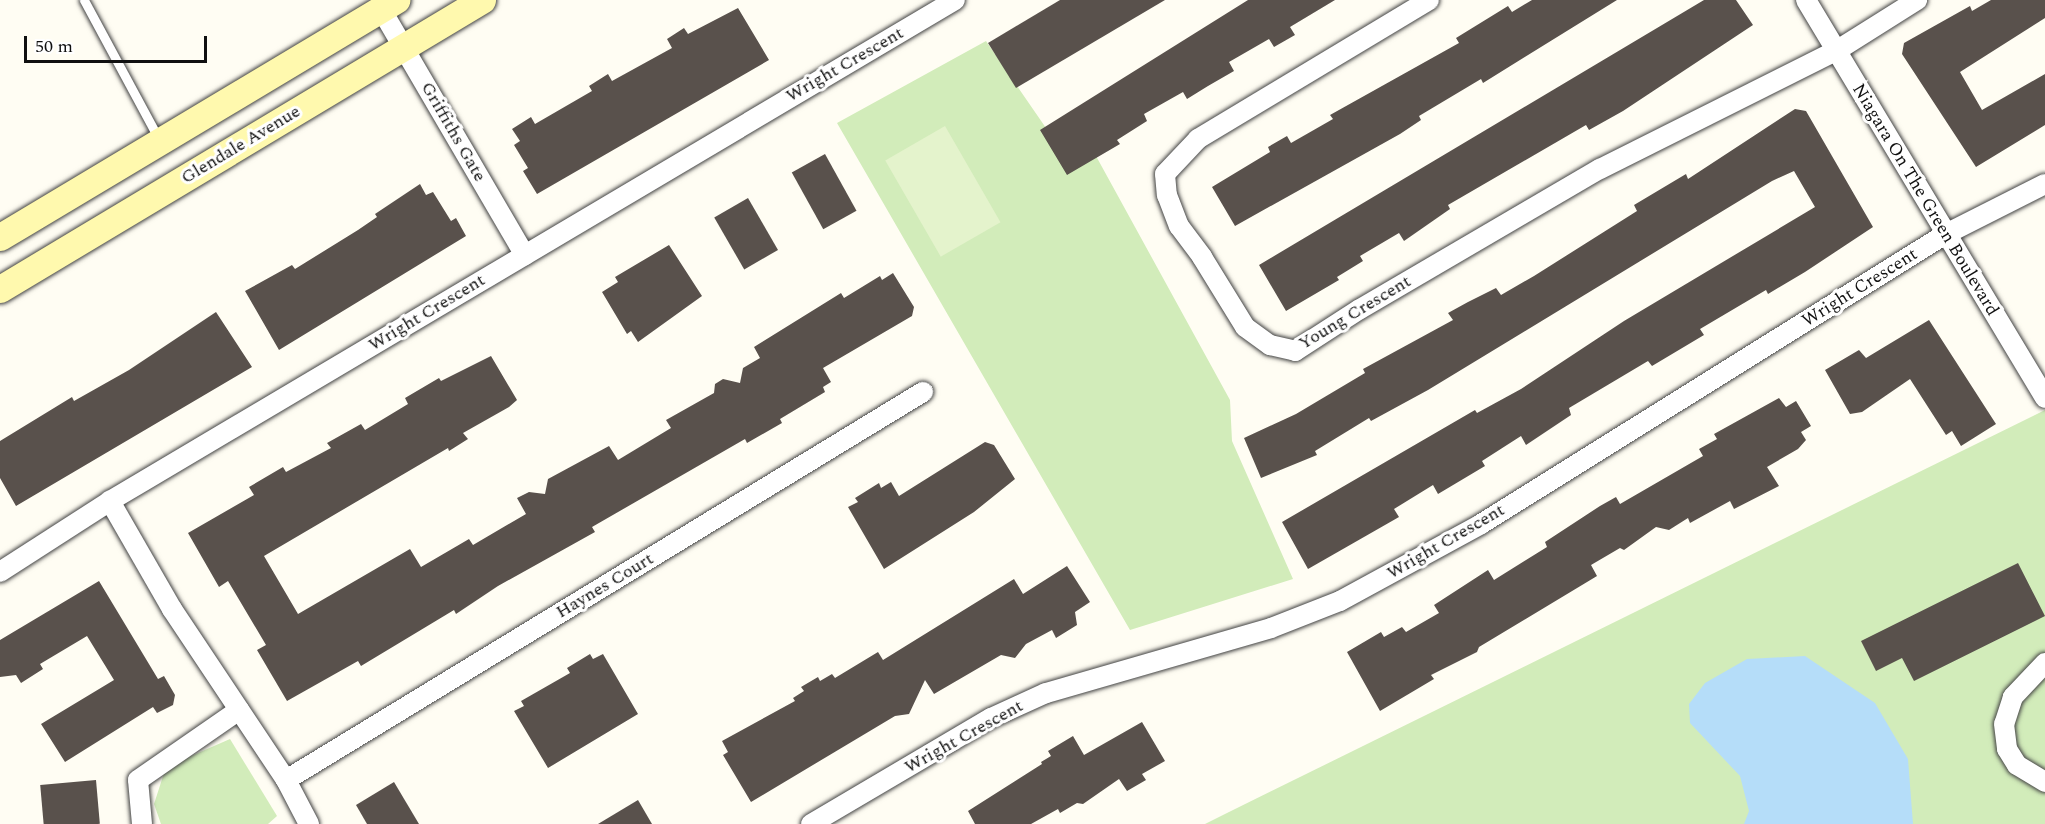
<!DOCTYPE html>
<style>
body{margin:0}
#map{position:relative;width:2045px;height:824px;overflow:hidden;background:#fffdf3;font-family:Spectral,serif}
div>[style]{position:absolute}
.green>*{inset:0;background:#d2ecba}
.pitch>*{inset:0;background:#e4f3cc;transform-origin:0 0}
.water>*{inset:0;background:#b5ddf9}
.building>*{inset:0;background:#59514c;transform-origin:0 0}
.roads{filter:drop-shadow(0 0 2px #434343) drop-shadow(0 0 2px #434343)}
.lane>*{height:9px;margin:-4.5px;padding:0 4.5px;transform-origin:4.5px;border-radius:4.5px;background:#fff}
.street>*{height:20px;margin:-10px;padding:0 10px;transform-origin:10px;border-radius:10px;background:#fff}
.secondary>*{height:27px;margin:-13.5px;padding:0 13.5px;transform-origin:13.5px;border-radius:13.5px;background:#fff9ae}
span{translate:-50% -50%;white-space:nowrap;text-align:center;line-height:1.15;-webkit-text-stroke:6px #fff;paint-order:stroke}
.street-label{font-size:18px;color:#101010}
.scale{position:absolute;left:24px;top:36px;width:183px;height:27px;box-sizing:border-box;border:3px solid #101010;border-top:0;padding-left:8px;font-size:18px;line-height:21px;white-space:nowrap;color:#101010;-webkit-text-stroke:4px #fff;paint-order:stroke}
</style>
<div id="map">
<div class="green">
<div style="clip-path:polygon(986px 41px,1066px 157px,1096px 156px,1230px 400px,1232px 441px,1293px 579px,1130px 630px,837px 123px)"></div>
<div style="clip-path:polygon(2045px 410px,2045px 824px,1205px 824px,1227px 813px)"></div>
<div style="clip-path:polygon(230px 739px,277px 816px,268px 824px,161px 824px,154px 804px,166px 767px)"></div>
</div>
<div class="pitch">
<div style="left:945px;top:126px;width:111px;height:69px;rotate:60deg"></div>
</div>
<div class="water">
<div style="clip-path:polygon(1805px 656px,1875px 703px,1908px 759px,1913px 824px,1744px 824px,1749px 811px,1740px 776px,1690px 723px,1689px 704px,1705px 683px,1747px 659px)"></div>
</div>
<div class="building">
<div style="clip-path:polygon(1060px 0,1165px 0,1016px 88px,988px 43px)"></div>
<div style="clip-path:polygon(1248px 0,1335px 0,1290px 27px,1295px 35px,1274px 47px,1269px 39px,1229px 62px,1234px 71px,1208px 86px,1187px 99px,1183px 92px,1144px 114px,1147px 121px,1117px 140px,1120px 144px,1067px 175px,1040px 130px)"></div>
<div style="clip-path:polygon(1532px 0,1617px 0,1483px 83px,1481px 79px,1419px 116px,1421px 120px,1400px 134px,1235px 226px,1212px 187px,1270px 152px,1268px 147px,1287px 136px,1291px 143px,1333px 119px,1330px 115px,1459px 43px,1456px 38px,1508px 6px,1512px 12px)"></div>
<div style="clip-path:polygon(1704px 0,1736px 0,1753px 25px,1623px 111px,1589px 130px,1586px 125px,1448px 205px,1450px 209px,1404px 241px,1399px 233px,1360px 256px,1363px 261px,1337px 277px,1339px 280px,1286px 311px,1259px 265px)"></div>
<div style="clip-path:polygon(1991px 0,2045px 0,2045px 18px,1960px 72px,1982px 110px,2045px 74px,2045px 125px,1976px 167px,1902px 54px,1904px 43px,1970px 6px,1972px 11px)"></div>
<div style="clip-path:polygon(738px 8px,769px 60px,537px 194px,523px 171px,528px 168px,514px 145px,520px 141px,512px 129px,531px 117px,535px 124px,592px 91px,589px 86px,608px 74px,612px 81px,672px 48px,667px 39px,684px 28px,688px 34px)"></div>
<div style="clip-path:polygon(1795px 109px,1806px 111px,1873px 227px,1805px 272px,1768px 294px,1766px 290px,1700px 329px,1704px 335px,1652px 366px,1648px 361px,1569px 408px,1571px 415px,1526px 445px,1521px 436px,1482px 461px,1485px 466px,1438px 494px,1433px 485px,1394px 509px,1399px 517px,1308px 569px,1282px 522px,1475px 410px,1477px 413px,1521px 389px,1624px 321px,1815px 207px,1794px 171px,1772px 181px,1428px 390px,1371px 421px,1369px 418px,1315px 451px,1317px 455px,1261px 478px,1244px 438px,1296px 414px,1365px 373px,1363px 369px,1453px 320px,1448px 313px,1468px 302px,1496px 288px,1501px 295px,1534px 276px,1637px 211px,1634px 205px,1686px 174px,1688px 179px)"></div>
<div style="left:825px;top:154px;width:65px;height:38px;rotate:61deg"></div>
<div style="clip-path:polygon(420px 184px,426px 195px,433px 192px,451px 221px,456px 218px,466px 236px,279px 350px,245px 291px,292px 265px,295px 269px,358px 230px,377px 217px,375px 214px)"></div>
<div style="left:748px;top:198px;width:60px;height:39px;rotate:60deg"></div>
<div style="clip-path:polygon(669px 245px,702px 296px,638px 342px,631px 331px,627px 334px,602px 292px,618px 282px,615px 277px)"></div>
<div style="clip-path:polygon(893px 273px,914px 307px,912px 316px,823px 368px,831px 382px,823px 387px,825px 392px,780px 419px,782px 423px,747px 443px,745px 439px,592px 527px,595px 532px,498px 586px,456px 614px,454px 610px,361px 666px,358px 661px,287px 701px,257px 650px,266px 645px,228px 581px,219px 587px,188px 533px,254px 495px,249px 487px,283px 467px,286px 472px,331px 448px,327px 443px,361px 424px,365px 430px,408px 404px,405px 398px,439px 378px,441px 381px,491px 356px,517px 400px,509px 407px,463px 433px,468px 439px,449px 451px,448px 448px,264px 556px,298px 614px,410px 549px,421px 567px,469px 539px,473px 545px,526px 514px,517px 498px,529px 492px,545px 494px,548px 479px,609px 446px,618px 460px,671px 428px,666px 420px,714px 393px,715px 384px,723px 379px,740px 383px,743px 368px,760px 358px,754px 347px,841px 293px,844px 298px,880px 276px,882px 280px)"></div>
<div style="clip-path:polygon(216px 312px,252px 367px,16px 506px,0 478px,0 441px,72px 397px,74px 401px,129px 370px)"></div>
<div style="clip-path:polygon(1929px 320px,1996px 424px,1961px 446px,1952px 431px,1946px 435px,1910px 379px,1862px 412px,1850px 414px,1825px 370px,1859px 350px,1866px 358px)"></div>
<div style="clip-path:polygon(1779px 398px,1786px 407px,1796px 401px,1811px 426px,1801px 432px,1806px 440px,1798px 449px,1767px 467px,1779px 486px,1734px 509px,1730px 501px,1690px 523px,1688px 518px,1669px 530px,1656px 527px,1624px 550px,1620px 548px,1591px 565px,1597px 576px,1479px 647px,1477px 652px,1431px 675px,1434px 679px,1380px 711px,1347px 652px,1381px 632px,1384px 637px,1402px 627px,1406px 632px,1439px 613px,1434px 605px,1488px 570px,1494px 580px,1547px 547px,1545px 542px,1600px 506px,1616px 497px,1620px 504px,1703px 456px,1699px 449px,1717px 439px,1714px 434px)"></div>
<div style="clip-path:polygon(985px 442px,994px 445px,1015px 479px,974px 512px,884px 569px,848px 507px,858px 502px,855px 498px,879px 483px,881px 488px,891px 482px,899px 496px)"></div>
<div style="clip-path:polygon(2018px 563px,2045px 616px,1914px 681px,1902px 658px,1876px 671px,1861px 641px)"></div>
<div style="clip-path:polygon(1067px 566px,1090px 602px,1075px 612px,1077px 625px,1056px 638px,1052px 630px,1026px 644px,1015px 658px,1001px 655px,934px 694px,925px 680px,909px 714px,895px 716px,751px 802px,723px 755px,728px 752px,722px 741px,795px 701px,793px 698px,804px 691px,801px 687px,818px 677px,820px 681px,832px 674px,835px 678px,878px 652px,883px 660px,1014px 579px,1023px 594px)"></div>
<div style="clip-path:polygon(99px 581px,158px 679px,164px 676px,175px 695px,173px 705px,157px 713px,153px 707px,65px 762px,41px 724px,114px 680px,87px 636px,40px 664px,43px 669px,21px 683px,16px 675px,0 677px,0 640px)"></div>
<div style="clip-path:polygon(590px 654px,593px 659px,603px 654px,638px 714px,548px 768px,514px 711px,524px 706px,521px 701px,570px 673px,567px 668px)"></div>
<div style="clip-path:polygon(1142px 722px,1165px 761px,1142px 774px,1146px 780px,1127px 791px,1119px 779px,1083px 804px,1077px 803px,1060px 813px,1058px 809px,1031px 824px,975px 824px,968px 811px,1042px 764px,1041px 762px,1051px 756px,1048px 751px,1073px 736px,1084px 755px)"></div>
<div style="left:96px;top:780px;width:44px;height:56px;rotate:85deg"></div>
<div style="clip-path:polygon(394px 782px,419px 824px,367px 824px,356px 805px)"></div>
<div style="clip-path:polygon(638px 800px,652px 824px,598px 824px)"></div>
</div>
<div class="roads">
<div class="lane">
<div style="left:84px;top:0;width:158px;rotate:61.7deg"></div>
</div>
<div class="street">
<div style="left:1429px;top:0;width:270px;rotate:149deg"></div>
<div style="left:1198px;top:139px;width:48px;rotate:133.3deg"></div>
<div style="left:1165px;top:174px;width:21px;rotate:85deg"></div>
<div style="left:1167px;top:195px;width:33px;rotate:69deg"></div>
<div style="left:1179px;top:226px;width:39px;rotate:53deg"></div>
<div style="left:1202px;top:257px;width:82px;rotate:58.4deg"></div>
<div style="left:1245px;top:327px;width:31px;rotate:36deg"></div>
<div style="left:1270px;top:345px;width:26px;rotate:13deg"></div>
<div style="left:1295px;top:351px;width:77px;rotate:-32.9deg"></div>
<div style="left:1360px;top:309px;width:278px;rotate:-30.3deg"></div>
<div style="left:1600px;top:169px;width:264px;rotate:-26.6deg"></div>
<div style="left:1836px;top:51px;width:96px;rotate:-32.2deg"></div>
<div style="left:1806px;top:0;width:464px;rotate:59deg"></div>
<div style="left:381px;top:9px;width:285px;rotate:59.7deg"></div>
<div style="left:0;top:572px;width:131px;rotate:-32.8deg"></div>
<div style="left:2045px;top:663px;width:47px;rotate:133.3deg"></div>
<div style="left:2013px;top:697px;width:28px;rotate:108deg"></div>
<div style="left:2004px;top:724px;width:25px;rotate:83deg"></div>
<div style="left:2007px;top:749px;width:19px;rotate:58deg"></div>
<div style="left:2017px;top:765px;width:33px;rotate:31deg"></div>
<div style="left:286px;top:780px;width:746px;rotate:-31.35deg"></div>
<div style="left:142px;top:824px;width:44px;rotate:-95.2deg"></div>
<div style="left:138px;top:780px;width:123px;rotate:-34.7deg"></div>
<div style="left:309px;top:824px;width:50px;rotate:-117.6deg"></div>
<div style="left:286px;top:780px;width:206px;rotate:-123.7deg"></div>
<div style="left:172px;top:609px;width:125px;rotate:-119.9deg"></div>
<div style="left:110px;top:501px;width:982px;rotate:-30.66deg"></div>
<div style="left:811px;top:824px;width:209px;rotate:-30.5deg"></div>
<div style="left:991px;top:718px;width:60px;rotate:-24.4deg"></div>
<div style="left:1046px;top:693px;width:234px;rotate:-16.1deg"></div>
<div style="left:1271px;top:628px;width:74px;rotate:-21.4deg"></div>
<div style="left:1340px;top:601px;width:161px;rotate:-28.6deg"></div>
<div style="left:1481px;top:524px;width:546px;rotate:-31.97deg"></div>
<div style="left:1944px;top:235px;width:113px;rotate:-26.8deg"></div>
</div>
<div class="secondary">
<div style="left:0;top:237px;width:462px;rotate:-30.9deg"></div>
<div style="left:0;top:289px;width:562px;rotate:-30.95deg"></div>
</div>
</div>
<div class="street-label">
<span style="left:845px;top:65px;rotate:-30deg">Wright Crescent</span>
<span style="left:453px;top:132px;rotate:60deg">Griffiths Gate</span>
<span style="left:241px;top:145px;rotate:-31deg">Glendale Avenue</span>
<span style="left:1925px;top:200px;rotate:59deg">Niagara On The Green Boulevard</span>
<span style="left:1860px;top:288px;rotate:-32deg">Wright Crescent</span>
<span style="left:427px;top:313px;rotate:-31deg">Wright Crescent</span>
<span style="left:1355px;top:313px;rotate:-31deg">Young Crescent</span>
<span style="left:1446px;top:542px;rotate:-30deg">Wright Crescent</span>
<span style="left:605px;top:586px;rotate:-31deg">Haynes Court</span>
<span style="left:964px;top:737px;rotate:-29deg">Wright Crescent</span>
</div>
<div class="scale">50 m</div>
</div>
